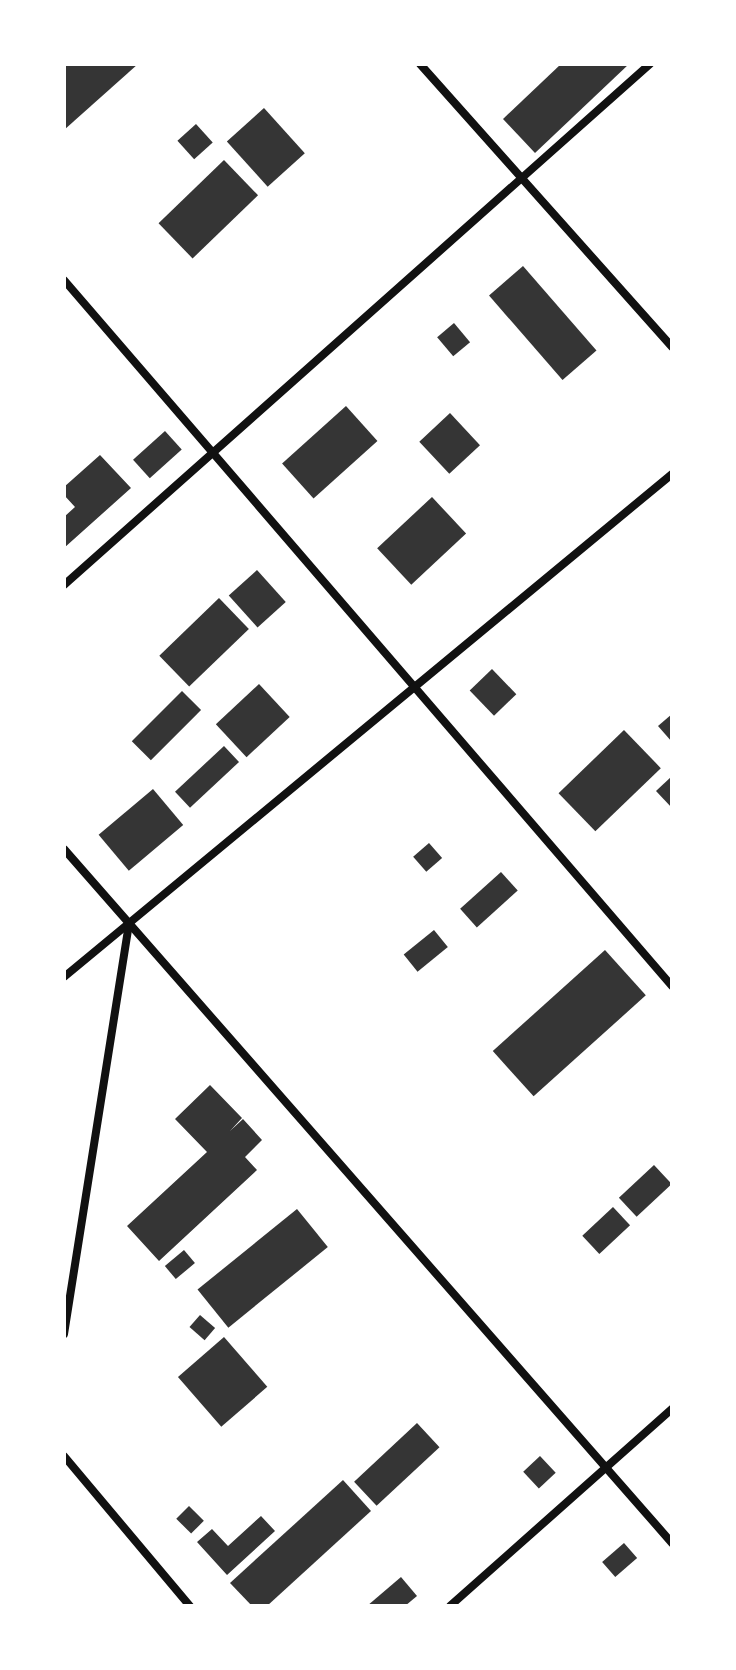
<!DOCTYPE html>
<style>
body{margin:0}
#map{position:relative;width:736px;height:1670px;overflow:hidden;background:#fff;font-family:Rubik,sans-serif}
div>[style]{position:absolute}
.building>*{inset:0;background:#353535;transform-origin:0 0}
.minor>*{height:8px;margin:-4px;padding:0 4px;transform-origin:4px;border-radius:4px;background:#111}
span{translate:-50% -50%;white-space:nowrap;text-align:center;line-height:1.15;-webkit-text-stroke:8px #fff;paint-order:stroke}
.frame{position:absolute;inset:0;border:66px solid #fff;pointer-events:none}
</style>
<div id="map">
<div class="building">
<div style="clip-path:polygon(67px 64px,138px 64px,64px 130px,64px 67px)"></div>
<div style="clip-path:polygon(561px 64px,629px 64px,535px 153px,503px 119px)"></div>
<div style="left:264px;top:108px;width:61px;height:50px;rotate:48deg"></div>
<div style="left:196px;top:124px;width:25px;height:25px;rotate:48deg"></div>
<div style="left:224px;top:160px;width:49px;height:91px;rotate:46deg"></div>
<div style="left:523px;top:266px;width:112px;height:45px;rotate:49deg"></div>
<div style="left:454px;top:323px;width:25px;height:22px;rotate:50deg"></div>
<div style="left:346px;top:406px;width:47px;height:86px;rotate:48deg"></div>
<div style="left:450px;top:413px;width:44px;height:42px;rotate:47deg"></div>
<div style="left:165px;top:431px;width:25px;height:43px;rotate:48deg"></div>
<div style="clip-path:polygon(100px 455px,131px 488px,64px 548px,64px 517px,75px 507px,64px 495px,64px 487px)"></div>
<div style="left:432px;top:497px;width:50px;height:75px;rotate:47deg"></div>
<div style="left:257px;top:570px;width:43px;height:38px;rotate:48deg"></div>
<div style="left:219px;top:598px;width:43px;height:83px;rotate:46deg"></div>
<div style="left:492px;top:669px;width:35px;height:31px;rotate:46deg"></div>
<div style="left:259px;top:684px;width:45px;height:59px;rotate:47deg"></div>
<div style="left:182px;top:691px;width:27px;height:71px;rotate:45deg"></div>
<div style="clip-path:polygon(672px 714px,672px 742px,658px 726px)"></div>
<div style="left:624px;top:730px;width:53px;height:91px;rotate:46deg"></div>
<div style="left:224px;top:746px;width:22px;height:67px;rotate:47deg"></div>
<div style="clip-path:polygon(672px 776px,672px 808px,656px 791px)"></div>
<div style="left:153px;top:789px;width:47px;height:71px;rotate:50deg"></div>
<div style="left:429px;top:843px;width:20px;height:21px;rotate:49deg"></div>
<div style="left:501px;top:872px;width:25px;height:55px;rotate:48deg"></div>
<div style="left:434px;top:930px;width:22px;height:39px;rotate:51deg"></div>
<div style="left:605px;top:950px;width:61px;height:151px;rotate:48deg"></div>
<div style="clip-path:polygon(210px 1085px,242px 1118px,230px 1131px,243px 1119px,262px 1140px,245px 1157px,257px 1170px,159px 1261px,127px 1226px,207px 1152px,175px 1119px)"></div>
<div style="left:654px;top:1165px;width:26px;height:48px;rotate:47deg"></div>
<div style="left:613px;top:1207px;width:25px;height:42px;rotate:47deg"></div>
<div style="left:297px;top:1209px;width:49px;height:128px;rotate:51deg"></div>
<div style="left:184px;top:1250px;width:17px;height:25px;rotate:50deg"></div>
<div style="left:200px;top:1315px;width:20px;height:16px;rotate:41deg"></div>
<div style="left:224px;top:1337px;width:66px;height:61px;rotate:49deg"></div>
<div style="left:417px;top:1423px;width:33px;height:86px;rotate:47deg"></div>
<div style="left:540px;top:1456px;width:23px;height:23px;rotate:47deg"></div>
<div style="clip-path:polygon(343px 1480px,371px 1511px,267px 1606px,252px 1606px,230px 1583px)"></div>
<div style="left:189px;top:1506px;width:21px;height:18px;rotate:45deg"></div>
<div style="clip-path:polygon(261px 1516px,275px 1531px,227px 1575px,197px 1542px,212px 1529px,228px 1546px)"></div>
<div style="left:624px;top:1543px;width:20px;height:29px;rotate:49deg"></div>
<div style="clip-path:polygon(401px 1577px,417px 1596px,405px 1606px,367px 1606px)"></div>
</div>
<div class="minor">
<div style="left:420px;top:64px;width:379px;rotate:48.3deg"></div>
<div style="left:64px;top:280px;width:932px;rotate:49.27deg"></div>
<div style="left:64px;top:585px;width:784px;rotate:-41.64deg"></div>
<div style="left:64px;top:849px;width:923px;rotate:48.78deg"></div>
<div style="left:64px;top:977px;width:789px;rotate:-39.6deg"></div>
<div style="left:64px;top:1334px;width:415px;rotate:-81deg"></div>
<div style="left:64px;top:1456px;width:196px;rotate:50deg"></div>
<div style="left:450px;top:1606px;width:297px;rotate:-41.6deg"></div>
</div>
<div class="frame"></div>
</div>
